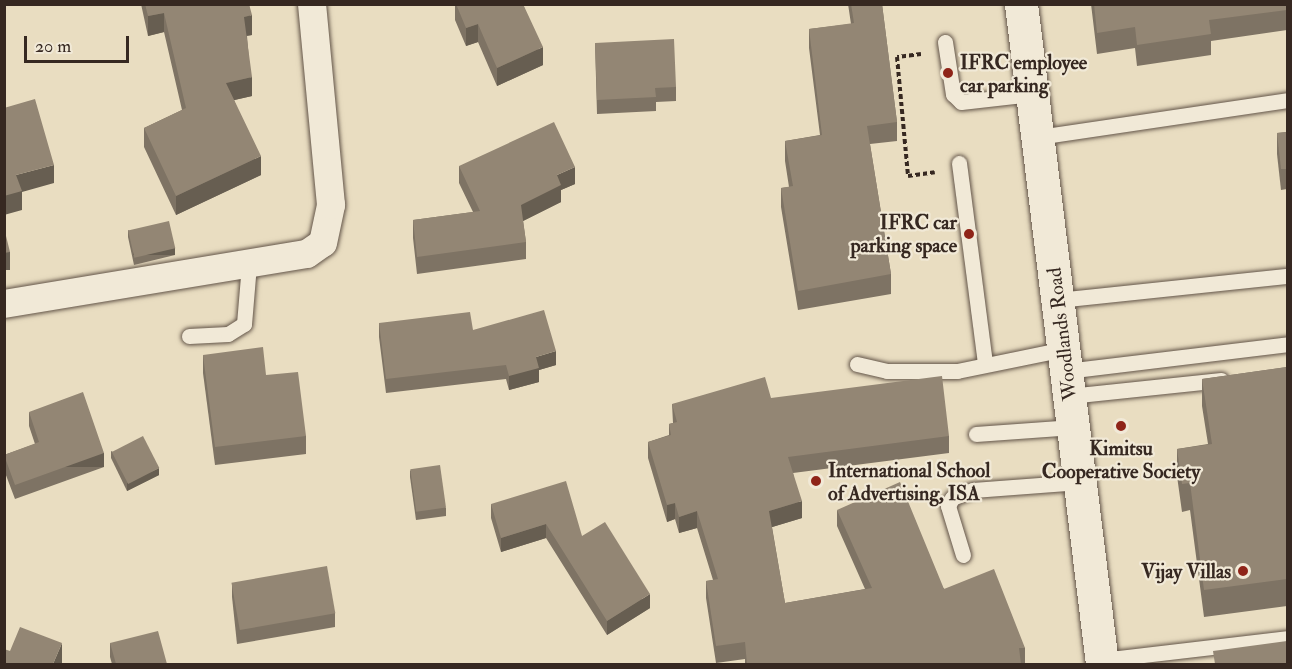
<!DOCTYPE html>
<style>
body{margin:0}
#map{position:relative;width:1292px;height:669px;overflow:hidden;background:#e9ddc1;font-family:"IM FELL Double Pica",serif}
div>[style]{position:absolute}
.path>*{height:4px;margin-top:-2px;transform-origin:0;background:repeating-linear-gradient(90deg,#362821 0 4.5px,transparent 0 7.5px)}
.roads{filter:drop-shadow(0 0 2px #635549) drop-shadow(0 0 2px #635549)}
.lane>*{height:15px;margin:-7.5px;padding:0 7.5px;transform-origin:7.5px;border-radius:7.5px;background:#f1e9d7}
.street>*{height:28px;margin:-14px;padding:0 14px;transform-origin:14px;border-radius:14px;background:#f1e9d7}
.secondary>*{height:33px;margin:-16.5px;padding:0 16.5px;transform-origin:16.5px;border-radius:16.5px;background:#f1e9d7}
.wall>*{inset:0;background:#7e7364}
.shaded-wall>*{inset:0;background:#675e51;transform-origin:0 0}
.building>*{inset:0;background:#938674;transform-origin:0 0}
.dots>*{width:16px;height:16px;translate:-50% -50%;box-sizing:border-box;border:3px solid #f1e9d7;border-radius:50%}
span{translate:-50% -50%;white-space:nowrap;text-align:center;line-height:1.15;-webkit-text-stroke:4.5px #f1e9d7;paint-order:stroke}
.poi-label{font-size:20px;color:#362821;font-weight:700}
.left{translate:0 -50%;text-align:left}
.right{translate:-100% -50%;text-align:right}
.street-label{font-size:20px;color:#362821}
.frame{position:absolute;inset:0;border:6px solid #362821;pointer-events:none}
.scale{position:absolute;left:24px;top:36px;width:105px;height:27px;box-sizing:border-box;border:3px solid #362821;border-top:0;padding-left:8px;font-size:18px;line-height:21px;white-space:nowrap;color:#362821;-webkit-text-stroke:4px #f1e9d7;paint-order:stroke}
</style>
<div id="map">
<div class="path">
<div style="left:921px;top:54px;width:24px;rotate:173deg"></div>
<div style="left:897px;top:57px;width:120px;rotate:84.7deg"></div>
<div style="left:908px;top:176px;width:27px;rotate:-8deg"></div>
</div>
<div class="roads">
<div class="lane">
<div style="left:945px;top:42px;width:53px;rotate:81.3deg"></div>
<div style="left:953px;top:94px;width:11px;rotate:45deg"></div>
<div style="left:961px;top:102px;width:71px;rotate:-6.4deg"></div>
<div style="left:1038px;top:137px;width:253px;rotate:-8.4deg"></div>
<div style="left:959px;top:163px;width:202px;rotate:82.6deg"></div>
<div style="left:1058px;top:300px;width:231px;rotate:-6deg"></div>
<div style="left:189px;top:336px;width:39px;rotate:-3deg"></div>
<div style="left:228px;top:334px;width:19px;rotate:-32deg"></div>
<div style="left:244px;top:324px;width:60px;rotate:-85.2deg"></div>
<div style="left:857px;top:364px;width:31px;rotate:13deg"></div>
<div style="left:887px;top:371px;width:70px"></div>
<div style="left:957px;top:371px;width:109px;rotate:-11.6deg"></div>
<div style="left:1066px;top:371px;width:224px;rotate:-6.9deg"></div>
<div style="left:1069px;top:396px;width:153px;rotate:-6deg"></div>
<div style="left:976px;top:434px;width:97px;rotate:-4.1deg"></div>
<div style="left:963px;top:555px;width:51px;rotate:-107deg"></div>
<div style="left:948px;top:506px;width:9px;rotate:-63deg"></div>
<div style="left:952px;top:498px;width:22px;rotate:-21deg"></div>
<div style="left:973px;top:490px;width:107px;rotate:-4.3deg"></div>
<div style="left:1101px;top:660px;width:188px;rotate:-6.7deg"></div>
</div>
<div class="street">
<div style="left:4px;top:304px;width:307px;rotate:-9.4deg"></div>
<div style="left:307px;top:254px;width:19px;rotate:-35deg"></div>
<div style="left:323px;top:243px;width:39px;rotate:-78deg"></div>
<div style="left:331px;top:205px;width:202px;rotate:-95.4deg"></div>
</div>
<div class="secondary">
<div style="left:1021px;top:4px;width:665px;rotate:83deg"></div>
</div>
</div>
<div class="wall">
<div style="clip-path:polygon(141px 4px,249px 4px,252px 35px,247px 36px,252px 96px,234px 100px,261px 175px,176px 215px,144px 147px,144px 128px,182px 110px,164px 32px,148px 36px)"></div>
<div style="clip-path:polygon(455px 4px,523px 4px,543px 65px,497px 86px,478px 42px,466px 46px,455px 20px)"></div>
<div style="clip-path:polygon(848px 4px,882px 4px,897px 122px,897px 141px,870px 144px,891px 274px,891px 294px,798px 310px,781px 207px,781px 188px,789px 187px,785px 161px,785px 141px,820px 135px,809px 48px,809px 29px,851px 24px)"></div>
<div style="clip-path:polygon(1091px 4px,1287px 4px,1287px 30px,1211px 41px,1211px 55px,1137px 66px,1135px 48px,1097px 54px)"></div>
<div style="clip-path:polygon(595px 43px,676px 87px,676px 101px,656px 102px,656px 111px,597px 114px)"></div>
<div style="clip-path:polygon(1287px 132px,1287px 189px,1281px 190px,1277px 154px,1277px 133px)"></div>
<div style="clip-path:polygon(459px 166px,575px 184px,561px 190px,561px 202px,523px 221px,526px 242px,526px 259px,417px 274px,413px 238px,413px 220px,473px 212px,459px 183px)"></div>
<div style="clip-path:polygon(128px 230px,175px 255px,134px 265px,128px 237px)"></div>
<div style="clip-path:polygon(379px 323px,473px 330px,556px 365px,539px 370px,539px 382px,509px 390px,506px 379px,386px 393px,379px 337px)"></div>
<div style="clip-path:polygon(203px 355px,306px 436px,306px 454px,215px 465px,203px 373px)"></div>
<div style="clip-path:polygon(1287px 367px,1287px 606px,1204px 617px,1190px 510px,1182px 512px,1177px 476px,1177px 449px,1208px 444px,1202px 406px,1202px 379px)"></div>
<div style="clip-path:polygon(771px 398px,949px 436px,949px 453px,793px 473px,802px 518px,772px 527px,785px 603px,865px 589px,837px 526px,837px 510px,1025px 648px,1025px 664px,745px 664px,745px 659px,716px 663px,706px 598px,706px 581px,713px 580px,697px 528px,679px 533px,675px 519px,667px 522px,648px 458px,648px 442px,669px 435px,669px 424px,673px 423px,672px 404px)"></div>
<div style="clip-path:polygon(29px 412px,104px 467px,15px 499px,4px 470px,4px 455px,35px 444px,29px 426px)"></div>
<div style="clip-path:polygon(111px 451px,159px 475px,127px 491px,111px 458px)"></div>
<div style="clip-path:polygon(410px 470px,446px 508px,446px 516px,416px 520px,410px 477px)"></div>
<div style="clip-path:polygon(491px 504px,582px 536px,650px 608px,607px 635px,546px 538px,501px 552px,491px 518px)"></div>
<div style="clip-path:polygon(232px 583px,335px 613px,335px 627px,237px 644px,232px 597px)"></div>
<div style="clip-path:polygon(110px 643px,167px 664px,112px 664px,110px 657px)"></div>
</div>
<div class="shaded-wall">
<div style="clip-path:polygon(164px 13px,164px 32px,148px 36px,148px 16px)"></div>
<div style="clip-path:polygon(252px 15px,252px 35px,244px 36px,244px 17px)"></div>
<div style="clip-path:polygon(478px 24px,478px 42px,466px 46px,466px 28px)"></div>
<div style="clip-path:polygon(543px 47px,543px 65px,497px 86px,497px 68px)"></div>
<div style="clip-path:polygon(252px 77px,252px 96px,226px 102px,226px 83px)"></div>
<div style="clip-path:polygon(261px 156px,261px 175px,176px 215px,176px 196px)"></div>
<div style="clip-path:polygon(54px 165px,54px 183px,22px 192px,22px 210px,4px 215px,4px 196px,16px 175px)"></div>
<div style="clip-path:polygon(575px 167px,575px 184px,561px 190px,561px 202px,521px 222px,521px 205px,557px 175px)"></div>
<div style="left:175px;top:248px;width:7px;height:42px;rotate:90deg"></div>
<div style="left:10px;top:252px;width:18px;height:6px;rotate:90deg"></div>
<div style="clip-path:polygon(556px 351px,556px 365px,539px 370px,539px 382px,509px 390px,509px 376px,536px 357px)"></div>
<div style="left:104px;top:453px;width:14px;height:95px;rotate:90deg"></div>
<div style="clip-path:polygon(159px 468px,159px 475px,127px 491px,127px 483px)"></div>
<div style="clip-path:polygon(802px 501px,802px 518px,769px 528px,769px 511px)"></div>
<div style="clip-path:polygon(675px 503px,675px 519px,667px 522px,667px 505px)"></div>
<div style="clip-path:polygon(697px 511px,697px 528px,679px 533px,679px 517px)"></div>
<div style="clip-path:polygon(546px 524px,546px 538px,501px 552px,501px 538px)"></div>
<div style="clip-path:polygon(650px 594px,650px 608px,607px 635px,607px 621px)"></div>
<div style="clip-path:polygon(62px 643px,62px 663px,61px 664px,53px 664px)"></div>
</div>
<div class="building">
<div style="clip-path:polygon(145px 4px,249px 4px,252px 15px,244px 17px,252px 77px,226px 83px,261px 156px,176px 196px,144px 128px,186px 108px,164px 13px,148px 16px)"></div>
<div style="clip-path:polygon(456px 4px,523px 4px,543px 47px,497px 68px,478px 24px,466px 28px)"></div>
<div style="clip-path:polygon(851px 4px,882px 4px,897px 122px,867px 126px,891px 274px,798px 291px,781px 188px,793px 186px,785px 141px,822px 135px,809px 29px,854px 23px)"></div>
<div style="clip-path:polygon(1094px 4px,1287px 4px,1287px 10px,1209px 20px,1211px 34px,1137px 45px,1135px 27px,1097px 33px)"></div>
<div style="clip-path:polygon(674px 39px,676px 87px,655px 88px,656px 97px,597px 100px,595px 43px)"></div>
<div style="clip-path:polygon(35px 99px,54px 165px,16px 175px,22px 191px,4px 196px,4px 108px)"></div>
<div style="clip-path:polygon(554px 122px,575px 167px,557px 175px,561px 185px,521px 205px,526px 242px,417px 257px,413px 220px,480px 211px,459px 166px)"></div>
<div style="clip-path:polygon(1287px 132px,1287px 169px,1281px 169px,1277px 133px)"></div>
<div style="left:169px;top:221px;width:28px;height:42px;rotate:77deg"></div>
<div style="clip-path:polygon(4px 228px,10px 252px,4px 253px)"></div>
<div style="clip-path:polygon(544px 310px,556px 351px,536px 357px,539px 368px,509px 376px,506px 365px,386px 379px,379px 323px,470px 312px,473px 330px)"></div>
<div style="clip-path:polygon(263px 347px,266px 375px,298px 372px,306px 436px,215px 447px,203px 355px)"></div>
<div style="clip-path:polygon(1287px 367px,1287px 579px,1204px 590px,1190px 483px,1182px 484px,1177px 449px,1212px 444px,1202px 379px)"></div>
<div style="clip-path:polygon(942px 376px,949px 436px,788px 457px,802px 501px,769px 511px,785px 603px,872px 588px,837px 510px,900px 482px,944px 589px,994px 569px,1025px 648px,1019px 648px,1021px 664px,747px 664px,745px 642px,716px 646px,706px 581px,718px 579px,697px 511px,679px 517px,675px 503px,667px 505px,648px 442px,671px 435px,669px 424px,677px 422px,672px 404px,765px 377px,771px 398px)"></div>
<div style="clip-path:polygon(83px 392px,104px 453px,15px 485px,4px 455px,39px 442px,29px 412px)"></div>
<div style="left:143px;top:436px;width:36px;height:35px;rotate:63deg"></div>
<div style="left:440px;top:465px;width:43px;height:30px;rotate:82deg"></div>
<div style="clip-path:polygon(566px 481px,582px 536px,605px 522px,650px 594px,607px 621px,546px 524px,501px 538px,491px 504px)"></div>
<div style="left:327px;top:566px;width:48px;height:97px;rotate:80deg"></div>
<div style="clip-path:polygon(20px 627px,62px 643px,53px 664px,4px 664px,4px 649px,10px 651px)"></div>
<div style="clip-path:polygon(158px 631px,167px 664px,116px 664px,110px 643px)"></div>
<div style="clip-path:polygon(1287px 641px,1287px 664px,1215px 664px,1213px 651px)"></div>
</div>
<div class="dots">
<div style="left:948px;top:73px;background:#8f2418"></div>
<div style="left:969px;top:234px;background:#8f2418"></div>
<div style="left:1121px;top:426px;background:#8f2418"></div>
<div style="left:816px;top:481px;background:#8f2418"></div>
<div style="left:1243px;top:571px;background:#8f2418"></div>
</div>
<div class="poi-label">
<span class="left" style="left:960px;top:74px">IFRC employee<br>car parking</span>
<span class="right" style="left:957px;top:234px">IFRC car<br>parking space</span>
<span style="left:1121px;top:460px">Kimitsu<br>Cooperative Society</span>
<span class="left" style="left:828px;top:482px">International School<br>of Advertising, ISA</span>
<span class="right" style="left:1231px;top:571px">Vijay Villas</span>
</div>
<div class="street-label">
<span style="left:1062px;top:334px;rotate:-97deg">Woodlands Road</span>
</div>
<div class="frame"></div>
<div class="scale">20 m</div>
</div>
